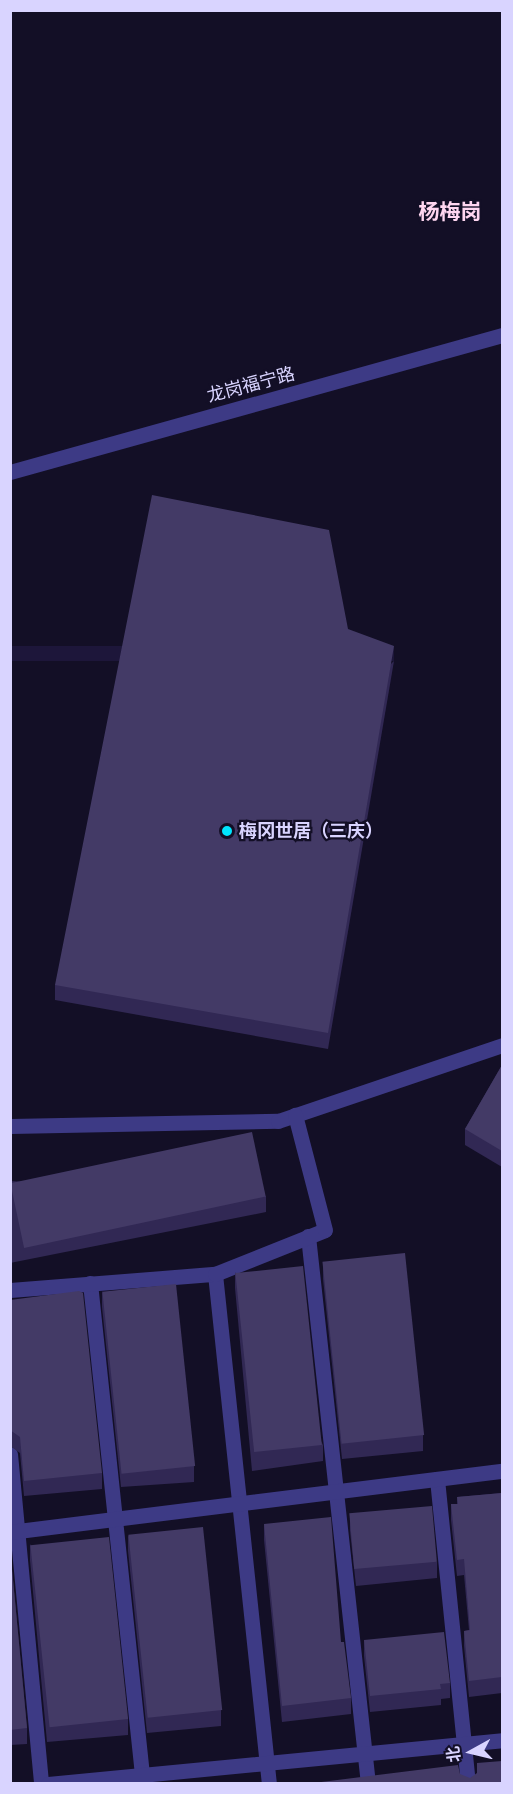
<!DOCTYPE html>
<meta charset="utf-8">
<style>
body{margin:0}
#map{position:relative;width:513px;height:1794px;overflow:hidden;background:#130f26;font-family:Mulish,"Noto Sans SC",sans-serif}
div>[style]{position:absolute}
.minor>*{height:15px;margin:-7.5px;padding:0 7.5px;transform-origin:7.5px;border-radius:7.5px;background:#3d3a85}
.wall>*{inset:0;background:#312854}
.shaded-wall>*{inset:0;background:#1d163a;transform-origin:0 0}
.building>*{inset:0;background:#433a66;transform-origin:0 0}
.dots>*{width:16px;height:16px;translate:-50% -50%;box-sizing:border-box;border:3px solid #130f26;border-radius:50%}
span{translate:-50% -50%;white-space:nowrap;text-align:center;line-height:1.15;-webkit-text-stroke:4.5px #130f26;paint-order:stroke}
.street-label{font-size:18px;color:#d9d4ff}
.poi-label{font-size:18px;color:#d9d4ff;font-weight:700}
.left{translate:0 -50%;text-align:left}
.quarter-label{font-size:21px;color:#ffd6f0;font-weight:700}
.frame{position:absolute;inset:0;border:12px solid #d9d4ff;pointer-events:none}
.north{position:absolute;left:441px;top:1722px;width:60px;height:60px;-webkit-text-stroke:4px #130f26;paint-order:stroke;rotate:262deg;font-size:16px;font-weight:700;line-height:24px;text-align:center;color:#d9d4ff}
.north::after{content:'';display:block;margin:auto;width:21px;height:27px;background:#d9d4ff;clip-path:polygon(50% 0,100% 100%,50% 72%,0 100%)}
</style>
<div id="map">
<div class="minor">
<div style="left:10px;top:472px;width:511px;rotate:-15.56deg"></div>
<div style="left:10px;top:1126px;width:268px;rotate:-1.1deg"></div>
<div style="left:278px;top:1121px;width:237px;rotate:-18.7deg"></div>
<div style="left:308px;top:1236px;width:551px;rotate:83.75deg"></div>
<div style="left:215px;top:1274px;width:513px;rotate:83.96deg"></div>
<div style="left:90px;top:1283px;width:504px;rotate:83.96deg"></div>
<div style="left:10px;top:1290px;width:206px;rotate:-4.5deg"></div>
<div style="left:215px;top:1274px;width:118px;rotate:-21.8deg"></div>
<div style="left:325px;top:1230px;width:119px;rotate:-104.6deg"></div>
<div style="left:10px;top:1454px;width:331px;rotate:84.6deg"></div>
<div style="left:437px;top:1479px;width:307px;rotate:84.2deg"></div>
<div style="left:10px;top:1532px;width:496px;rotate:-7.1deg"></div>
<div style="left:48px;top:1784px;width:456px;rotate:-5.5deg"></div>
</div>
<div class="wall">
<div style="clip-path:polygon(394px 661px,328px 1049px,55px 1000px,55px 985px)"></div>
<div style="clip-path:polygon(502px 1065px,502px 1167px,465px 1145px,465px 1129px)"></div>
<div style="clip-path:polygon(10px 1181px,266px 1196px,266px 1212px,10px 1263px)"></div>
<div style="clip-path:polygon(323px 1264px,423px 1435px,423px 1451px,342px 1459px,323px 1279px)"></div>
<div style="clip-path:polygon(235px 1272px,323px 1445px,323px 1461px,252px 1471px,235px 1288px)"></div>
<div style="clip-path:polygon(102px 1291px,194px 1466px,194px 1482px,121px 1487px,102px 1307px)"></div>
<div style="clip-path:polygon(10px 1300px,102px 1473px,102px 1489px,24px 1496px,20px 1453px,10px 1446px)"></div>
<div style="clip-path:polygon(502px 1493px,502px 1693px,469px 1697px,464px 1646px,464px 1631px,469px 1630px,464px 1575px,457px 1576px,451px 1520px,451px 1504px,457px 1504px,457px 1497px)"></div>
<div style="clip-path:polygon(350px 1516px,437px 1562px,437px 1578px,356px 1586px,350px 1531px)"></div>
<div style="clip-path:polygon(264px 1524px,341px 1642px,351px 1698px,351px 1714px,282px 1722px,264px 1540px)"></div>
<div style="clip-path:polygon(128px 1535px,221px 1710px,221px 1726px,147px 1733px,128px 1551px)"></div>
<div style="clip-path:polygon(30px 1544px,128px 1719px,128px 1735px,47px 1742px,30px 1560px)"></div>
<div style="clip-path:polygon(10px 1548px,27px 1728px,27px 1744px,10px 1745px)"></div>
<div style="clip-path:polygon(364px 1640px,450px 1683px,450px 1698px,441px 1699px,441px 1705px,370px 1712px,364px 1656px)"></div>
</div>
<div class="shaded-wall">
<div style="left:394px;top:646px;width:15px;height:393px;rotate:90deg"></div>
</div>
<div class="building">
<div style="clip-path:polygon(152px 495px,329px 530px,348px 629px,394px 646px,328px 1033px,55px 985px)"></div>
<div style="clip-path:polygon(502px 1065px,502px 1151px,465px 1129px)"></div>
<div style="left:252px;top:1132px;width:66px;height:247px;rotate:78deg"></div>
<div style="left:405px;top:1253px;width:183px;height:83px;rotate:84deg"></div>
<div style="left:303px;top:1266px;width:180px;height:68px;rotate:84deg"></div>
<div style="left:176px;top:1284px;width:183px;height:74px;rotate:84deg"></div>
<div style="clip-path:polygon(79px 1291px,83px 1293px,102px 1473px,24px 1481px,20px 1437px,10px 1430px,10px 1300px)"></div>
<div style="clip-path:polygon(502px 1493px,502px 1677px,469px 1681px,464px 1631px,470px 1630px,464px 1559px,457px 1560px,451px 1504px,458px 1504px,457px 1497px)"></div>
<div style="left:432px;top:1506px;width:56px;height:83px;rotate:85deg"></div>
<div style="clip-path:polygon(331px 1517px,341px 1642px,344px 1642px,351px 1698px,282px 1706px,264px 1524px)"></div>
<div style="left:203px;top:1527px;width:184px;height:75px;rotate:84deg"></div>
<div style="left:109px;top:1537px;width:183px;height:79px;rotate:84deg"></div>
<div style="clip-path:polygon(10px 1548px,27px 1728px,10px 1730px)"></div>
<div style="clip-path:polygon(444px 1632px,450px 1683px,440px 1684px,441px 1689px,370px 1696px,364px 1640px)"></div>
<div style="clip-path:polygon(502px 1761px,502px 1784px,305px 1784px,458px 1765px,460px 1774px,470px 1778px,477px 1773px,477px 1763px)"></div>
</div>
<div class="dots">
<div style="left:227px;top:831px;background:#00e5ff"></div>
</div>
<div class="street-label">
<span style="left:251px;top:385px;rotate:-15deg">龙岗福宁路</span>
</div>
<div class="poi-label">
<span class="left" style="left:239px;top:831px">梅冈世居（三庆）</span>
</div>
<div class="quarter-label">
<span style="left:450px;top:211px">杨梅岗</span>
</div>
<div class="frame"></div>
<div class="north">北</div>
</div>
